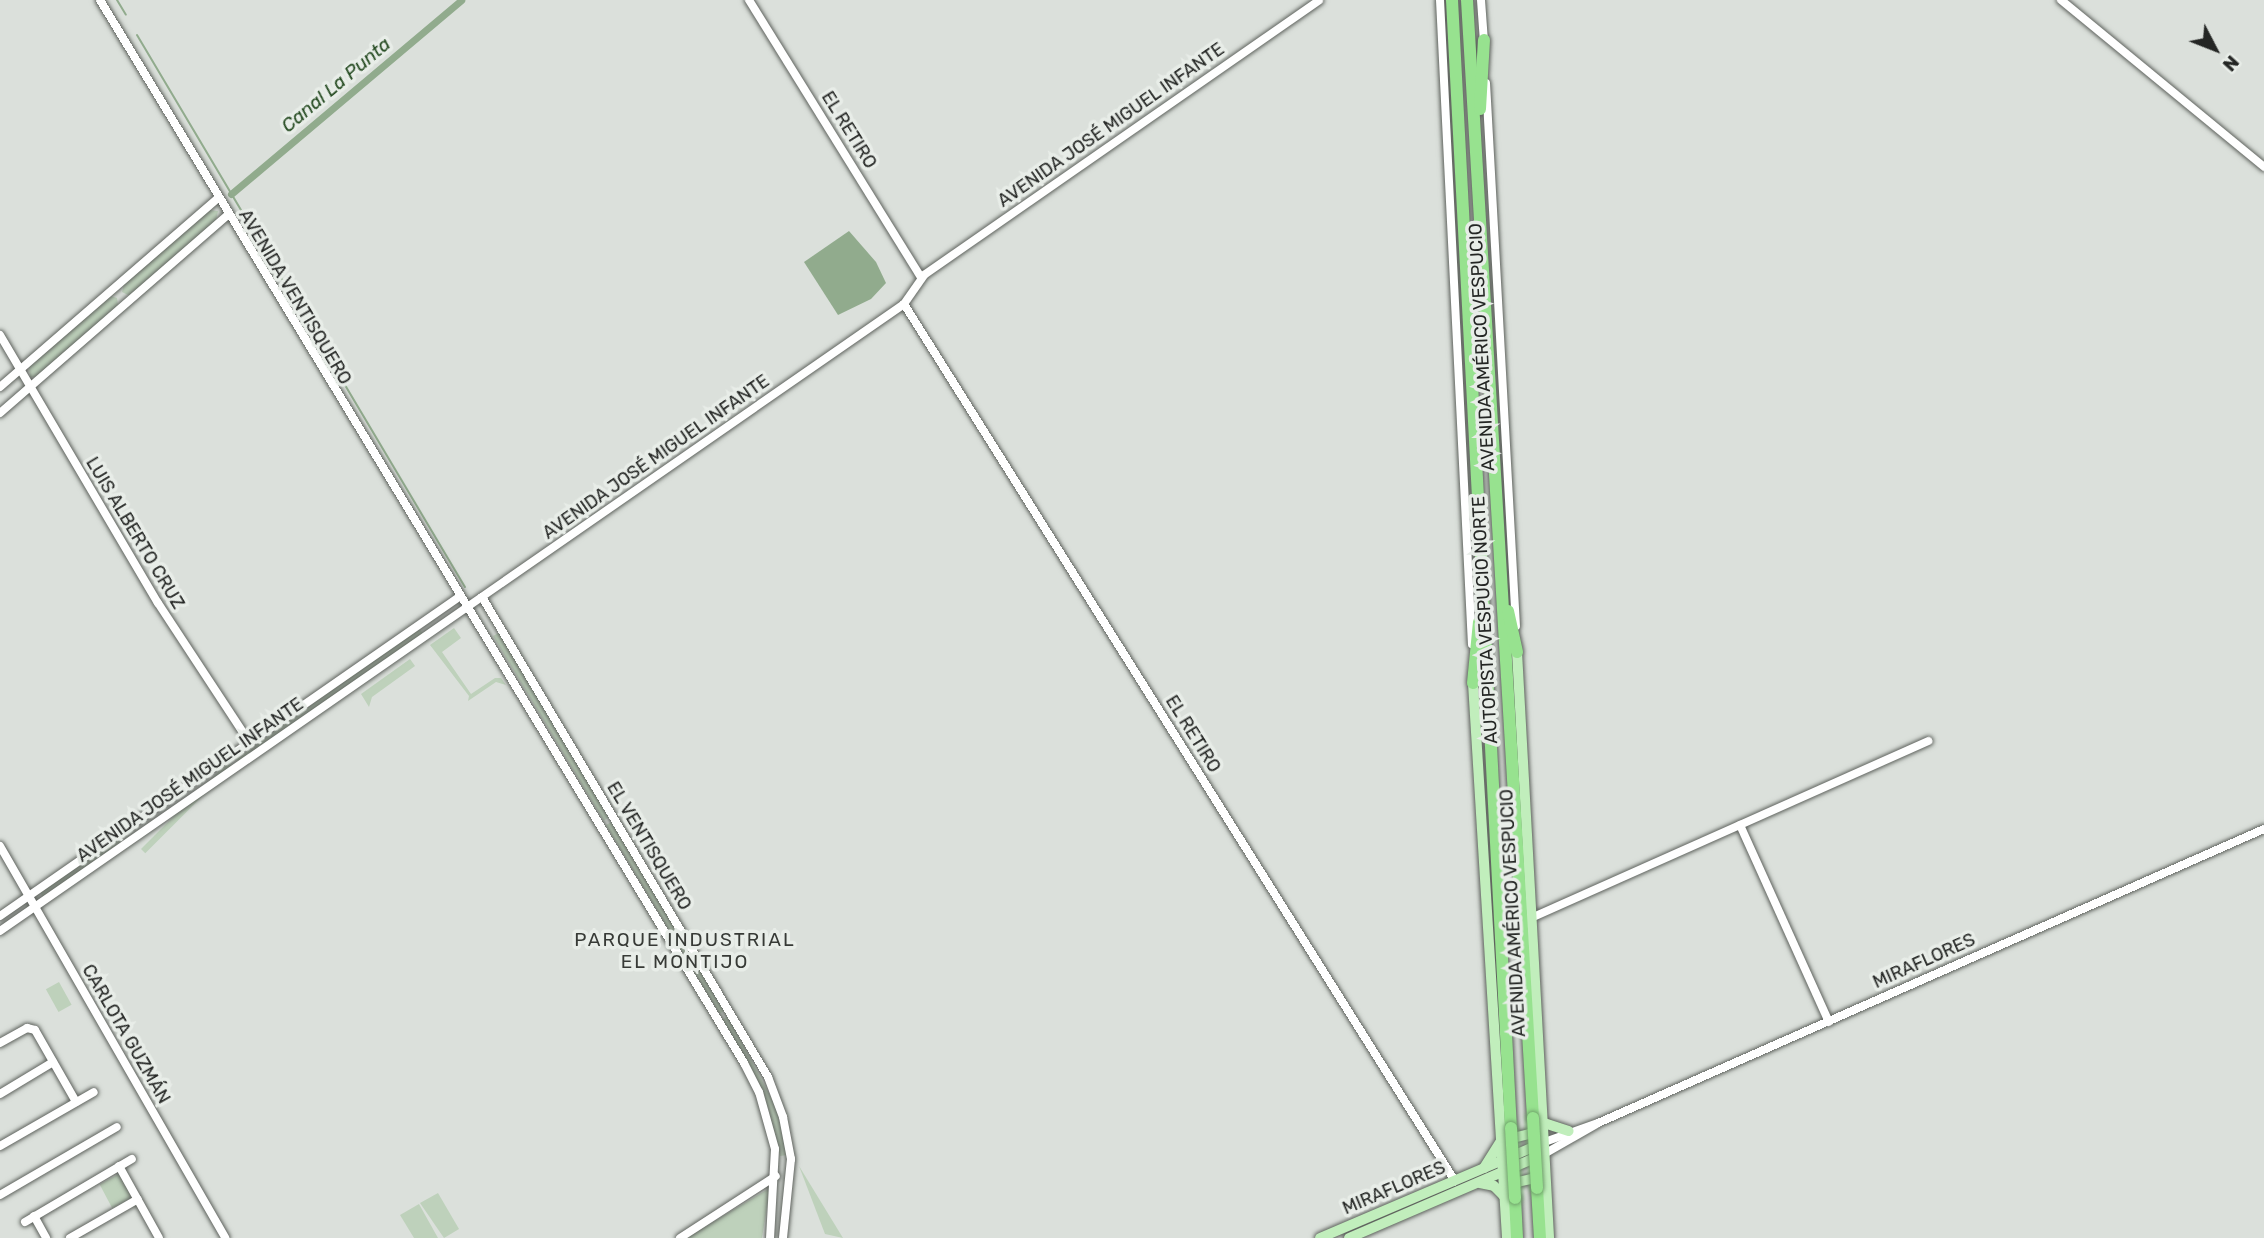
<!DOCTYPE html>
<meta charset="utf-8">
<style>
body{margin:0}
#map{position:relative;width:2264px;height:1238px;overflow:hidden;background:#dbe0db;font-family:Rubik,sans-serif}
div>[style]{position:absolute}
.green>*{inset:0;background:#bed1bb;transform-origin:0 0}
.water>*{inset:0;background:#91ab8d}
.stream>*{height:2px;margin:-1px;padding:0 1px;transform-origin:1px;border-radius:1px;background:#91ab8d}
.canal>*{height:7px;margin:-3.5px;padding:0 3.5px;transform-origin:3.5px;border-radius:3.5px;background:#91ab8d}
.roads{filter:drop-shadow(0 0 2px #5e625d) drop-shadow(0 0 2px #5e625d)}
.minor>*{height:8px;margin:-4px;padding:0 4px;transform-origin:4px;border-radius:4px;background:#fff}
.major>*{height:10px;margin:-5px;padding:0 5px;transform-origin:5px;border-radius:5px;background:#c1eebc}
.highway>*{height:12px;margin:-6px;padding:0 6px;transform-origin:6px;border-radius:6px;background:#97e28f}
.bridges{filter:drop-shadow(0 0 2px #6fa06a) drop-shadow(0 0 2px #6fa06a)}
.highway-bridge>*{height:12px;margin:-6px;padding:0 6px;transform-origin:6px;border-radius:6px;background:#97e28f}
span{translate:-50% -50%;white-space:nowrap;text-align:center;line-height:1.15;-webkit-text-stroke:7px #e8ede8;paint-order:stroke}
.street-label{font-size:18px;color:#242624}
.water-label{font-size:19px;color:#244a20;font-style:italic}
.neighbourhood-label{font-size:19px;color:#373a36;letter-spacing:2px}
.north{position:absolute;left:2180px;top:14px;width:70px;height:70px;-webkit-text-stroke:5px #e8ede8;paint-order:stroke;rotate:132deg;font-size:19px;font-weight:700;line-height:28px;text-align:center;color:#242624}
.north::after{content:'';display:block;margin:auto;width:24px;height:32px;background:#242624;clip-path:polygon(50% 0,100% 100%,50% 72%,0 100%)}
</style>
<div id="map">
<div class="green">
<div style="clip-path:polygon(209px 210px,218px 211px,216px 220px,130px 296px,122px 292px,124px 284px)"></div>
<div style="clip-path:polygon(111px 296px,117px 298px,118px 305px,37px 377px,30px 377px,29px 367px)"></div>
<div style="clip-path:polygon(419px 628px,423px 634px,241px 760px,235px 760px)"></div>
<div style="clip-path:polygon(454px 628px,461px 638px,442px 652px,471px 694px,495px 678px,501px 678px,506px 685px,496px 682px,468px 701px,469px 696px,430px 645px)"></div>
<div style="left:500px;top:632px;width:215px;height:8px;rotate:59deg"></div>
<div style="clip-path:polygon(410px 659px,415px 666px,372px 697px,369px 707px,361px 694px)"></div>
<div style="left:228px;top:762px;width:6px;height:123px;rotate:45deg"></div>
<div style="left:613px;top:821px;width:220px;height:8px;rotate:59deg"></div>
<div style="clip-path:polygon(118px 838px,122px 844px,42px 897px,41px 892px)"></div>
<div style="left:59px;top:982px;width:26px;height:15px;rotate:61deg"></div>
<div style="clip-path:polygon(728px 1016px,776px 1107px,787px 1155px,780px 1156px,769px 1110px,722px 1020px)"></div>
<div style="clip-path:polygon(799px 1166px,843px 1238px,825px 1234px)"></div>
<div style="left:119px;top:1174px;width:27px;height:22px;rotate:62deg"></div>
<div style="clip-path:polygon(770px 1188px,762px 1238px,686px 1238px)"></div>
<div style="clip-path:polygon(438px 1193px,459px 1229px,444px 1238px,420px 1203px)"></div>
<div style="clip-path:polygon(419px 1204px,438px 1238px,414px 1238px,400px 1215px)"></div>
</div>
<div class="water">
<div style="clip-path:polygon(849px 231px,876px 262px,886px 283px,871px 299px,838px 315px,804px 262px)"></div>
</div>
<div class="stream">
<div style="left:117px;top:0;width:17px;rotate:59deg"></div>
<div style="left:137px;top:35px;width:642px;rotate:59.28deg"></div>
</div>
<div class="canal">
<div style="left:231px;top:194px;width:301px;rotate:-40.1deg"></div>
</div>
<div class="roads">
<div class="minor">
<div style="left:100px;top:0;width:1243px;rotate:58.79deg"></div>
<div style="left:744px;top:1063px;width:33px;rotate:63deg"></div>
<div style="left:759px;top:1092px;width:59px;rotate:74.3deg"></div>
<div style="left:775px;top:1149px;width:89px;rotate:93.2deg"></div>
<div style="left:749px;top:0;width:326px;rotate:58.2deg"></div>
<div style="left:1440px;top:0;width:645px;rotate:87.16deg"></div>
<div style="left:1481px;top:0;width:42px;rotate:85.9deg"></div>
<div style="left:2061px;top:0;width:263px;rotate:39.4deg"></div>
<div style="left:1486px;top:83px;width:544px;rotate:86.84deg"></div>
<div style="left:904px;top:304px;width:1036px;rotate:57.86deg"></div>
<div style="left:0;top:335px;width:311px;rotate:59.5deg"></div>
<div style="left:158px;top:603px;width:168px;rotate:56.7deg"></div>
<div style="left:0;top:387px;width:287px;rotate:-40.9deg"></div>
<div style="left:0;top:413px;width:301px;rotate:-41deg"></div>
<div style="left:482px;top:597px;width:559px;rotate:59.21deg"></div>
<div style="left:768px;top:1077px;width:43px;rotate:69.4deg"></div>
<div style="left:783px;top:1117px;width:43px;rotate:79.2deg"></div>
<div style="left:791px;top:1159px;width:79px;rotate:95.8deg"></div>
<div style="left:1740px;top:825px;width:216px;rotate:65.7deg"></div>
<div style="left:0;top:846px;width:452px;rotate:60.1deg"></div>
<div style="left:0;top:916px;width:559px;rotate:-34.8deg"></div>
<div style="left:1531px;top:918px;width:435px;rotate:-24deg"></div>
<div style="left:0;top:931px;width:1100px;rotate:-34.74deg"></div>
<div style="left:904px;top:304px;width:35px;rotate:-55deg"></div>
<div style="left:924px;top:275px;width:481px;rotate:-34.8deg"></div>
<div style="left:0;top:1043px;width:31px;rotate:-29deg"></div>
<div style="left:27px;top:1028px;width:8px;rotate:14deg"></div>
<div style="left:35px;top:1030px;width:83px;rotate:60.3deg"></div>
<div style="left:0;top:1094px;width:62px;rotate:-31.1deg"></div>
<div style="left:1542px;top:1143px;width:59px;rotate:-19.7deg"></div>
<div style="left:1598px;top:1123px;width:728px;rotate:-23.82deg"></div>
<div style="left:0;top:1146px;width:108px;rotate:-29.9deg"></div>
<div style="left:1544px;top:1154px;width:59px;rotate:-29.6deg"></div>
<div style="left:119px;top:1166px;width:82px;rotate:60.9deg"></div>
<div style="left:0;top:1195px;width:135px;rotate:-30.2deg"></div>
<div style="left:34px;top:1216px;width:25px;rotate:61deg"></div>
<div style="left:25px;top:1222px;width:124px;rotate:-30.5deg"></div>
<div style="left:70px;top:1238px;width:78px;rotate:-29.8deg"></div>
<div style="left:680px;top:1238px;width:114px;rotate:-32.9deg"></div>
</div>
<div class="major">
<div style="left:1517px;top:652px;width:587px;rotate:86.87deg"></div>
<div style="left:1473px;top:683px;width:556px;rotate:86.49deg"></div>
<div style="left:1484px;top:1168px;width:32px;rotate:-58deg"></div>
<div style="left:1501px;top:1141px;width:30px;rotate:-14deg"></div>
<div style="left:1530px;top:1134px;width:16px;rotate:-47deg"></div>
<div style="left:1541px;top:1122px;width:29px;rotate:18deg"></div>
<div style="left:1480px;top:1183px;width:14px;rotate:12deg"></div>
<div style="left:1494px;top:1186px;width:14px;rotate:45deg"></div>
<div style="left:1504px;top:1196px;width:20px;rotate:-45deg"></div>
<div style="left:1518px;top:1182px;width:27px;rotate:-13deg"></div>
<div style="left:1320px;top:1238px;width:239px;rotate:-23.1deg"></div>
<div style="left:1349px;top:1238px;width:210px;rotate:-23.3deg"></div>
</div>
<div class="highway">
<div style="left:1452px;top:0;width:1130px;rotate:87.01deg"></div>
<div style="left:1467px;top:0;width:1120px;rotate:86.62deg"></div>
<div style="left:1480px;top:109px;width:69px;rotate:-86.7deg"></div>
<div style="left:1508px;top:611px;width:42px;rotate:77.6deg"></div>
<div style="left:1473px;top:683px;width:61px;rotate:-84.4deg"></div>
<div style="left:1537px;top:1188px;width:50px;rotate:86.6deg"></div>
<div style="left:1515px;top:1198px;width:40px;rotate:87.1deg"></div>
</div>
</div>
<div class="bridges">
<div class="highway-bridge">
<div style="left:1533px;top:1118px;width:70px;rotate:86.7deg"></div>
<div style="left:1511px;top:1128px;width:70px;rotate:86.7deg"></div>
</div>
</div>
<div class="street-label">
<span style="left:1111px;top:125px;rotate:-35deg">AVENIDA JOSÉ MIGUEL INFANTE</span>
<span style="left:849px;top:130px;rotate:58deg">EL RETIRO</span>
<span style="left:295px;top:297px;rotate:59deg">AVENIDA VENTISQUERO</span>
<span style="left:1482px;top:347px;rotate:-93deg">AVENIDA AMÉRICO VESPUCIO</span>
<span style="left:656px;top:457px;rotate:-35deg">AVENIDA JOSÉ MIGUEL INFANTE</span>
<span style="left:135px;top:533px;rotate:59deg">LUIS ALBERTO CRUZ</span>
<span style="left:1485px;top:620px;rotate:-93deg">AUTOPISTA VESPUCIO NORTE</span>
<span style="left:1193px;top:734px;rotate:58deg">EL RETIRO</span>
<span style="left:190px;top:780px;rotate:-35deg">AVENIDA JOSÉ MIGUEL INFANTE</span>
<span style="left:649px;top:846px;rotate:59deg">EL VENTISQUERO</span>
<span style="left:1513px;top:913px;rotate:-93deg">AVENIDA AMÉRICO VESPUCIO</span>
<span style="left:1924px;top:961px;rotate:-24deg">MIRAFLORES</span>
<span style="left:126px;top:1034px;rotate:60deg">CARLOTA GUZMÁN</span>
<span style="left:1394px;top:1188px;rotate:-23deg">MIRAFLORES</span>
</div>
<div class="water-label">
<span style="left:336px;top:85px;rotate:-40deg">Canal La Punta</span>
</div>
<div class="neighbourhood-label">
<span style="left:685px;top:951px">PARQUE INDUSTRIAL<br>EL MONTIJO</span>
</div>
<div class="north">N</div>
</div>
